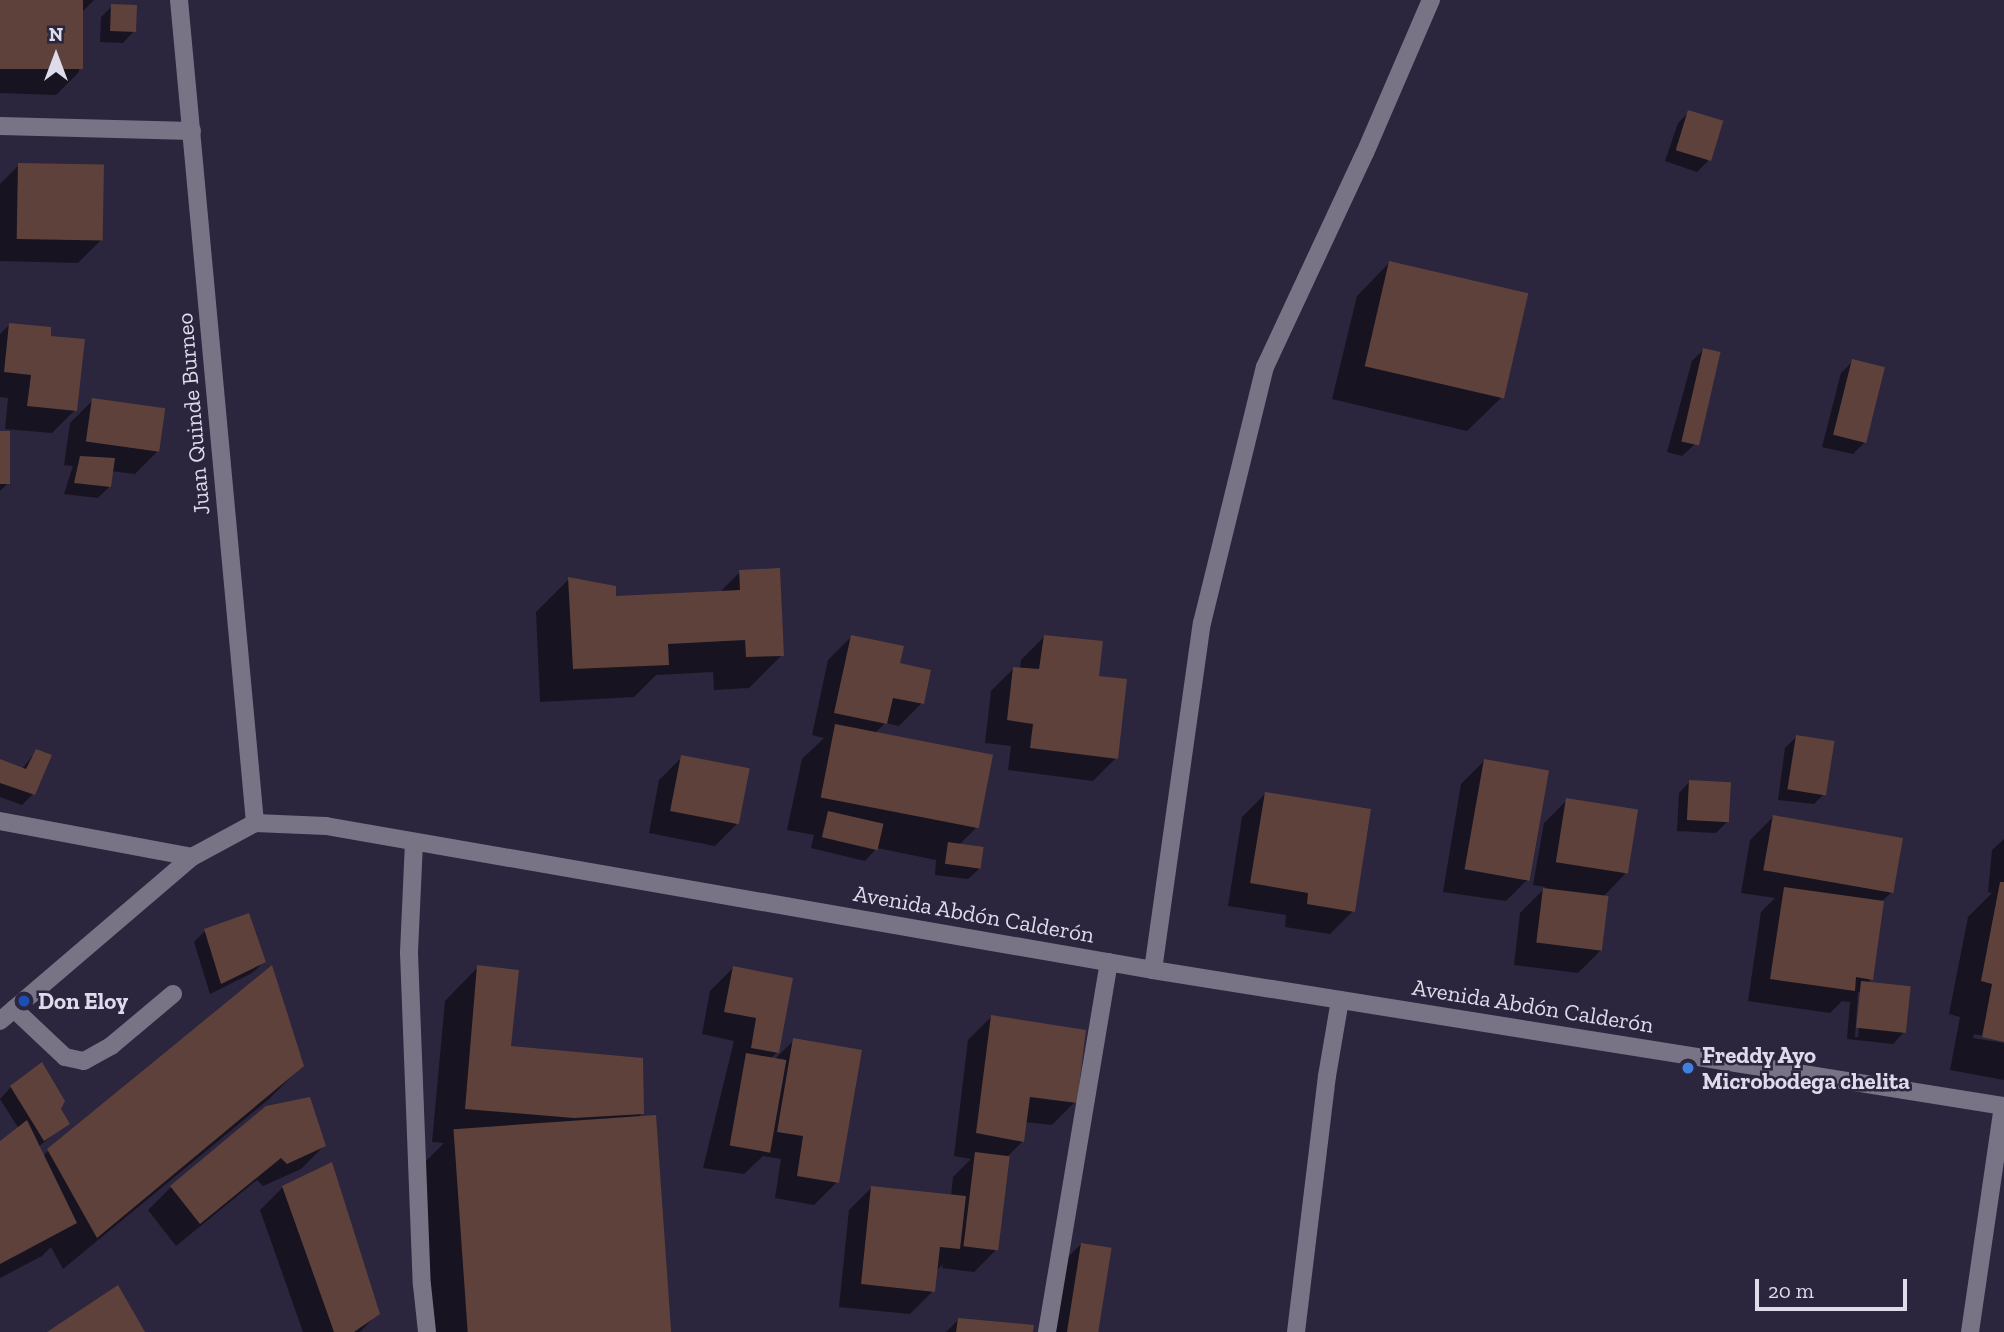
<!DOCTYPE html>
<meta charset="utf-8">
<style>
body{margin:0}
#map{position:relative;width:2004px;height:1332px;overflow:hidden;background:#2b253d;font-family:"Zilla Slab",serif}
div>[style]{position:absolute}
.shadow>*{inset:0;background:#0007}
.building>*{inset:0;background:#5e413a;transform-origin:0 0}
.minor>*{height:18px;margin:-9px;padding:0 9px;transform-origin:9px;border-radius:9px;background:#797386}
.dots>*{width:19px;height:19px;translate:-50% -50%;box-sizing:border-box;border:4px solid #2b253d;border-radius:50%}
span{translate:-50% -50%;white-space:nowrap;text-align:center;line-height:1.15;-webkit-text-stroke:5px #2b253d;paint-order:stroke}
.street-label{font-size:23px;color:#dedbeb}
.poi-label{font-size:23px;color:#dedbeb;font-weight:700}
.left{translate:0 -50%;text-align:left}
.north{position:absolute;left:21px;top:21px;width:70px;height:70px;-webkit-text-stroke:5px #2b253d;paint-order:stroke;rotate:0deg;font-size:19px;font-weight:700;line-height:28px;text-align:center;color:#dedbeb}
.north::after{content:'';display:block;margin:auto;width:24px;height:32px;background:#dedbeb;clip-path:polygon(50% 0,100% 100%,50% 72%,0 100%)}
.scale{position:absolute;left:1755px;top:1279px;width:152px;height:32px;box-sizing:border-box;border:4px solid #dedbeb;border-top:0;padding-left:9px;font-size:21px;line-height:24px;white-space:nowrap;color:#dedbeb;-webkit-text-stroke:5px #2b253d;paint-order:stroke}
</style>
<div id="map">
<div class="shadow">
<div style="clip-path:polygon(0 0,94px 0,81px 13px,79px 72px,56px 95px,0 93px)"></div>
<div style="clip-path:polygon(112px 6px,134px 31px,123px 43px,100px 42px,101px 17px)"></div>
<div style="clip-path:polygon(1689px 112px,1708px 161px,1697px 172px,1665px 161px,1678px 123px)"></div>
<div style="clip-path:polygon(19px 165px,101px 240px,78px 263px,0 261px,0 184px)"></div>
<div style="clip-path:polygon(1390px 262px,1501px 398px,1467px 431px,1332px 399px,1357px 296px)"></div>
<div style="clip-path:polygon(9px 325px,49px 337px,75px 410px,52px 433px,5px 429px,8px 398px,0 397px,0 334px)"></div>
<div style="clip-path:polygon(1703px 350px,1694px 445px,1682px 456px,1667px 452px,1692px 361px)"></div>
<div style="clip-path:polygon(1853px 361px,1864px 443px,1853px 454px,1822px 447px,1841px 373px)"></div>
<div style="clip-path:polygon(93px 400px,158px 451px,135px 474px,111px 471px,109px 487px,98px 498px,64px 494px,73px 466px,64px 465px,70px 423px)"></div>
<div style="clip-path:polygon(0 433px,8px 483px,0 491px)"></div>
<div style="clip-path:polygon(740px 572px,782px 655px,749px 688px,714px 690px,713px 672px,656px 675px,634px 697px,540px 702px,536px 612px,569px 579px,615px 598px,720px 592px)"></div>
<div style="clip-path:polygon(851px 637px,897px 665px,922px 703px,899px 726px,885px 723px,874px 734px,976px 828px,959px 845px,980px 868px,968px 879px,935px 875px,936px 860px,877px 848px,865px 861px,811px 848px,814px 835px,787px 830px,802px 759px,824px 738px,812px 735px,828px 660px)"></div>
<div style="clip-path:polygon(1044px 637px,1097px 677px,1116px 758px,1093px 781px,1008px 770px,1011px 746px,985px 743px,991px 691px,1014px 668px,1020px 669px,1021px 660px)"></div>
<div style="clip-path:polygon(1796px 737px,1825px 793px,1814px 804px,1778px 800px,1785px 748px)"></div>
<div style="clip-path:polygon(36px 751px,33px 794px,22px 805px,0 797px,0 761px,22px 769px)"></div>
<div style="clip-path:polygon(682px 757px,738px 823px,715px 846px,649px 833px,659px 780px)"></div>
<div style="clip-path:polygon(1484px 761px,1529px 878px,1506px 901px,1443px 892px,1461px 784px)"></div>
<div style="clip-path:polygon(1690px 781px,1727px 822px,1716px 833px,1677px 831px,1679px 793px)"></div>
<div style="clip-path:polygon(1265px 794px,1353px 911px,1330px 934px,1285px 927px,1286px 915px,1228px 906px,1242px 817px)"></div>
<div style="clip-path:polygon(1567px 800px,1625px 874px,1603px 897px,1601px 950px,1578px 973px,1514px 965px,1520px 913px,1546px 887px,1533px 885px,1544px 823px)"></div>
<div style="clip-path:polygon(evenodd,1773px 817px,1892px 892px,1882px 901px,1871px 979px,1867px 983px,1904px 1032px,1893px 1044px,1847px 1039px,1850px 1002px,1842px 1001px,1830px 1013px,1748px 1001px,1761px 912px,1775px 898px,1741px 893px,1750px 840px,1773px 817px,1858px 992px,1862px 992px,1858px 1037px,1855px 1037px,1858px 992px)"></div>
<div style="clip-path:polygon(2004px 839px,2004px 1040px,1974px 1034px,1973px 1038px,2004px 1043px,2004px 1080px,1950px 1070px,1960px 1017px,1949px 1014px,1968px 917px,1992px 893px,1988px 892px,1992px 850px)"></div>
<div style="clip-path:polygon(205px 931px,264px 962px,252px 973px,210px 994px,194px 942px)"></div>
<div style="clip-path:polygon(478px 967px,509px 1047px,642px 1113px,637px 1119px,670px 1332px,422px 1332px,413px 1174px,444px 1143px,432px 1142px,445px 1001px)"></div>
<div style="clip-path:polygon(733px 968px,777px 1052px,770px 1059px,774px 1060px,794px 1040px,837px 1182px,814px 1205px,775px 1198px,781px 1159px,763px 1156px,744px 1174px,703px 1168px,734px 1041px,702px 1034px,710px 991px)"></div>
<div style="clip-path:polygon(991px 1017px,1075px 1102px,1052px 1125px,1025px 1122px,1023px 1141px,1008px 1156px,997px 1249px,974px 1272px,942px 1268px,943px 1264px,935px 1272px,933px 1291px,910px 1314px,839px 1307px,849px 1210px,872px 1187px,951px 1196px,953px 1177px,971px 1159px,954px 1156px,968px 1040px)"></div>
<div style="clip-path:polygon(303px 1065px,269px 1099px,63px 1269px,51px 1247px,42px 1256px,0 1278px,0 1143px,19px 1129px,0 1099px,11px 1087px,59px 1109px,68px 1123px,38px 1147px,43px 1156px,49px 1150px)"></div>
<div style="clip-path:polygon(324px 1146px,301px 1169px,263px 1186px,257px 1180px,176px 1246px,148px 1210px,171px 1187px)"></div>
<div style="clip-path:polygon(283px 1187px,378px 1313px,360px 1332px,303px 1332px,260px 1210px)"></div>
<div style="clip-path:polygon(1081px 1244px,1097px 1332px,1048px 1332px,1058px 1267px)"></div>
<div style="clip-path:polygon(958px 1320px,1031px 1332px,946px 1332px)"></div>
</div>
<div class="building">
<div style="left:0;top:0;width:83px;height:69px"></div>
<div style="left:111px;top:4px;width:26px;height:27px;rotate:2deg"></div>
<div style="left:1688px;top:110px;width:37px;height:42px;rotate:17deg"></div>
<div style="left:18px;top:163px;width:86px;height:76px;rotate:1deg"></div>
<div style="left:1389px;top:261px;width:143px;height:108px;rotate:13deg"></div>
<div style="clip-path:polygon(9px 323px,51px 327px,51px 336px,85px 339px,77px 411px,27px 406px,31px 375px,4px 372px)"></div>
<div style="left:1703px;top:348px;width:18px;height:96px;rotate:13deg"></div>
<div style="left:1852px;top:359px;width:34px;height:78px;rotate:14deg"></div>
<div style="left:92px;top:398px;width:74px;height:44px;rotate:8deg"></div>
<div style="left:0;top:431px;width:10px;height:53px"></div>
<div style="clip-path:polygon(80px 456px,115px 458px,111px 487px,74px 483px)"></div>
<div style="clip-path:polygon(780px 568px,784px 656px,746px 657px,745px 640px,668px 644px,669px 665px,573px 669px,568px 577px,616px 586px,616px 596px,740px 590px,739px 570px)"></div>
<div style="clip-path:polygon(851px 635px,904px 646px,900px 663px,931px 670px,924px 704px,893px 698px,887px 724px,834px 713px)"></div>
<div style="clip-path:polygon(1044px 635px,1103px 641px,1099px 676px,1127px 679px,1118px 759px,1030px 748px,1033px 724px,1007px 720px,1013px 667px,1039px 669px)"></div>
<div style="left:835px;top:724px;width:161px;height:75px;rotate:11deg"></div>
<div style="left:1796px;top:735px;width:39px;height:55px;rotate:9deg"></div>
<div style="clip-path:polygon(36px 749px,52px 755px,35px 795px,0 783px,0 759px,26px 769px)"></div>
<div style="left:681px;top:755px;width:70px;height:57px;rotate:11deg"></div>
<div style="left:1484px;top:759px;width:66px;height:112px;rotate:10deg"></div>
<div style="left:1689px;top:780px;width:42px;height:40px;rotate:3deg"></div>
<div style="clip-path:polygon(1265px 792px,1371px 809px,1355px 912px,1307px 904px,1308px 893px,1250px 883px)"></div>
<div style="left:1566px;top:798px;width:73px;height:65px;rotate:9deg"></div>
<div style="left:828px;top:811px;width:57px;height:27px;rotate:13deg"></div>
<div style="left:1773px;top:815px;width:132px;height:56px;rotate:10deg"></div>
<div style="left:948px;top:842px;width:36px;height:22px;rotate:8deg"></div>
<div style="clip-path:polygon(2000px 882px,2004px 882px,2004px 1042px,1982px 1037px,1992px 984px,1981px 981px)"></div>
<div style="clip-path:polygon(1784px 887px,1884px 901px,1873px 980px,1856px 977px,1855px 991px,1770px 979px)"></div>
<div style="left:1543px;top:888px;width:66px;height:55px;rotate:7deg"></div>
<div style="clip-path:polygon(249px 913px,266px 962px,221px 984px,204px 929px)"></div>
<div style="clip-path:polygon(272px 965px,304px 1066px,97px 1238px,47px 1149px)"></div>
<div style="clip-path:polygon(477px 965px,519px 970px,511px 1046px,643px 1058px,644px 1114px,574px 1118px,465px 1109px)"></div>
<div style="clip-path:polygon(733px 966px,793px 978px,779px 1053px,751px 1048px,756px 1018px,724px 1012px)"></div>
<div style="left:1861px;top:981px;width:50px;height:47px;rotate:6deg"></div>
<div style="clip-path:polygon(991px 1015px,1086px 1030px,1077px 1103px,1030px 1097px,1024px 1142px,976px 1133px)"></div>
<div style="clip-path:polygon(793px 1038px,862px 1050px,839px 1183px,797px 1176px,803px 1136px,777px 1132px)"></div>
<div style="left:746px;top:1053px;width:41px;height:94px;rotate:10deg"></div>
<div style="clip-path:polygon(42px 1062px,65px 1101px,61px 1109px,70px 1124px,44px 1141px,10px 1086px)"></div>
<div style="clip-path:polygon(310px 1097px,326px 1146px,287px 1164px,281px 1158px,200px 1224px,170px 1186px,266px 1106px)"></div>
<div style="left:656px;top:1115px;width:218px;height:203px;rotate:86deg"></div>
<div style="clip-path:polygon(27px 1120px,77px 1223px,0 1264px,0 1141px)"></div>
<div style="left:975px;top:1152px;width:35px;height:95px;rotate:7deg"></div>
<div style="clip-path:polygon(332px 1162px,380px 1314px,354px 1332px,334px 1332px,282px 1186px)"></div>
<div style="clip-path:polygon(871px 1186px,966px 1196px,960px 1249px,940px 1247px,935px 1292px,861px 1284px)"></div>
<div style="left:1081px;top:1243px;width:31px;height:90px;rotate:9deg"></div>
<div style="clip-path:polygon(118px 1285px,145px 1332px,47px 1332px)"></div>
<div style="clip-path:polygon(958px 1318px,1034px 1325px,1033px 1332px,956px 1332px)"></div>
</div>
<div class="minor">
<div style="left:179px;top:0;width:827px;rotate:84.72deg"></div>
<div style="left:0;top:126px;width:192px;rotate:1.5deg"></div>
<div style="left:0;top:821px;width:195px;rotate:10.6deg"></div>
<div style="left:414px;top:842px;width:111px;rotate:92.6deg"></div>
<div style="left:409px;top:953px;width:332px;rotate:87.8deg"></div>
<div style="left:422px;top:1285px;width:47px;rotate:83.9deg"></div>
<div style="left:1153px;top:970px;width:350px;rotate:-82deg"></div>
<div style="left:1202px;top:623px;width:264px;rotate:-76.2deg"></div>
<div style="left:1265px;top:367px;width:236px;rotate:-65deg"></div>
<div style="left:1365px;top:153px;width:167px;rotate:-66.7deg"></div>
<div style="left:14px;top:1009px;width:70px;rotate:43.3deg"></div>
<div style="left:65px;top:1057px;width:19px;rotate:12deg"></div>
<div style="left:84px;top:1061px;width:31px;rotate:-29deg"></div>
<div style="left:111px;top:1046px;width:81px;rotate:-40deg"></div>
<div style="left:0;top:1021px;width:253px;rotate:-40.5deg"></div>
<div style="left:192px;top:857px;width:72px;rotate:-28.4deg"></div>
<div style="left:255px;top:823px;width:71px;rotate:2.4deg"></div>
<div style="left:326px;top:826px;width:839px;rotate:9.88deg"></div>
<div style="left:1153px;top:970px;width:862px;rotate:9.08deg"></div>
<div style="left:1047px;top:1332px;width:375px;rotate:-80.5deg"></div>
<div style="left:1296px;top:1332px;width:258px;rotate:-83.1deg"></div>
<div style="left:1327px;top:1076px;width:77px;rotate:-80.3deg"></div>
<div style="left:1970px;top:1332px;width:228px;rotate:-81.7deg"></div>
</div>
<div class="dots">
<div style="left:24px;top:1001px;background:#1a4fb4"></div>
<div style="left:1688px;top:1068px;background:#3f7fe0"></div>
</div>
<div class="street-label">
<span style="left:193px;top:414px;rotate:-95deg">Juan Quinde Burneo</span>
<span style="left:974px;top:914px;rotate:10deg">Avenida Abdón Calderón</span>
<span style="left:1533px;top:1006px;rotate:9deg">Avenida Abdón Calderón</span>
</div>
<div class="poi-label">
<span class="left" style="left:38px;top:1001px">Don Eloy</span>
<span class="left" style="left:1702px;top:1068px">Freddy Ayo<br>Microbodega chelita</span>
</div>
<div class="north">N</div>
<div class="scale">20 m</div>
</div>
